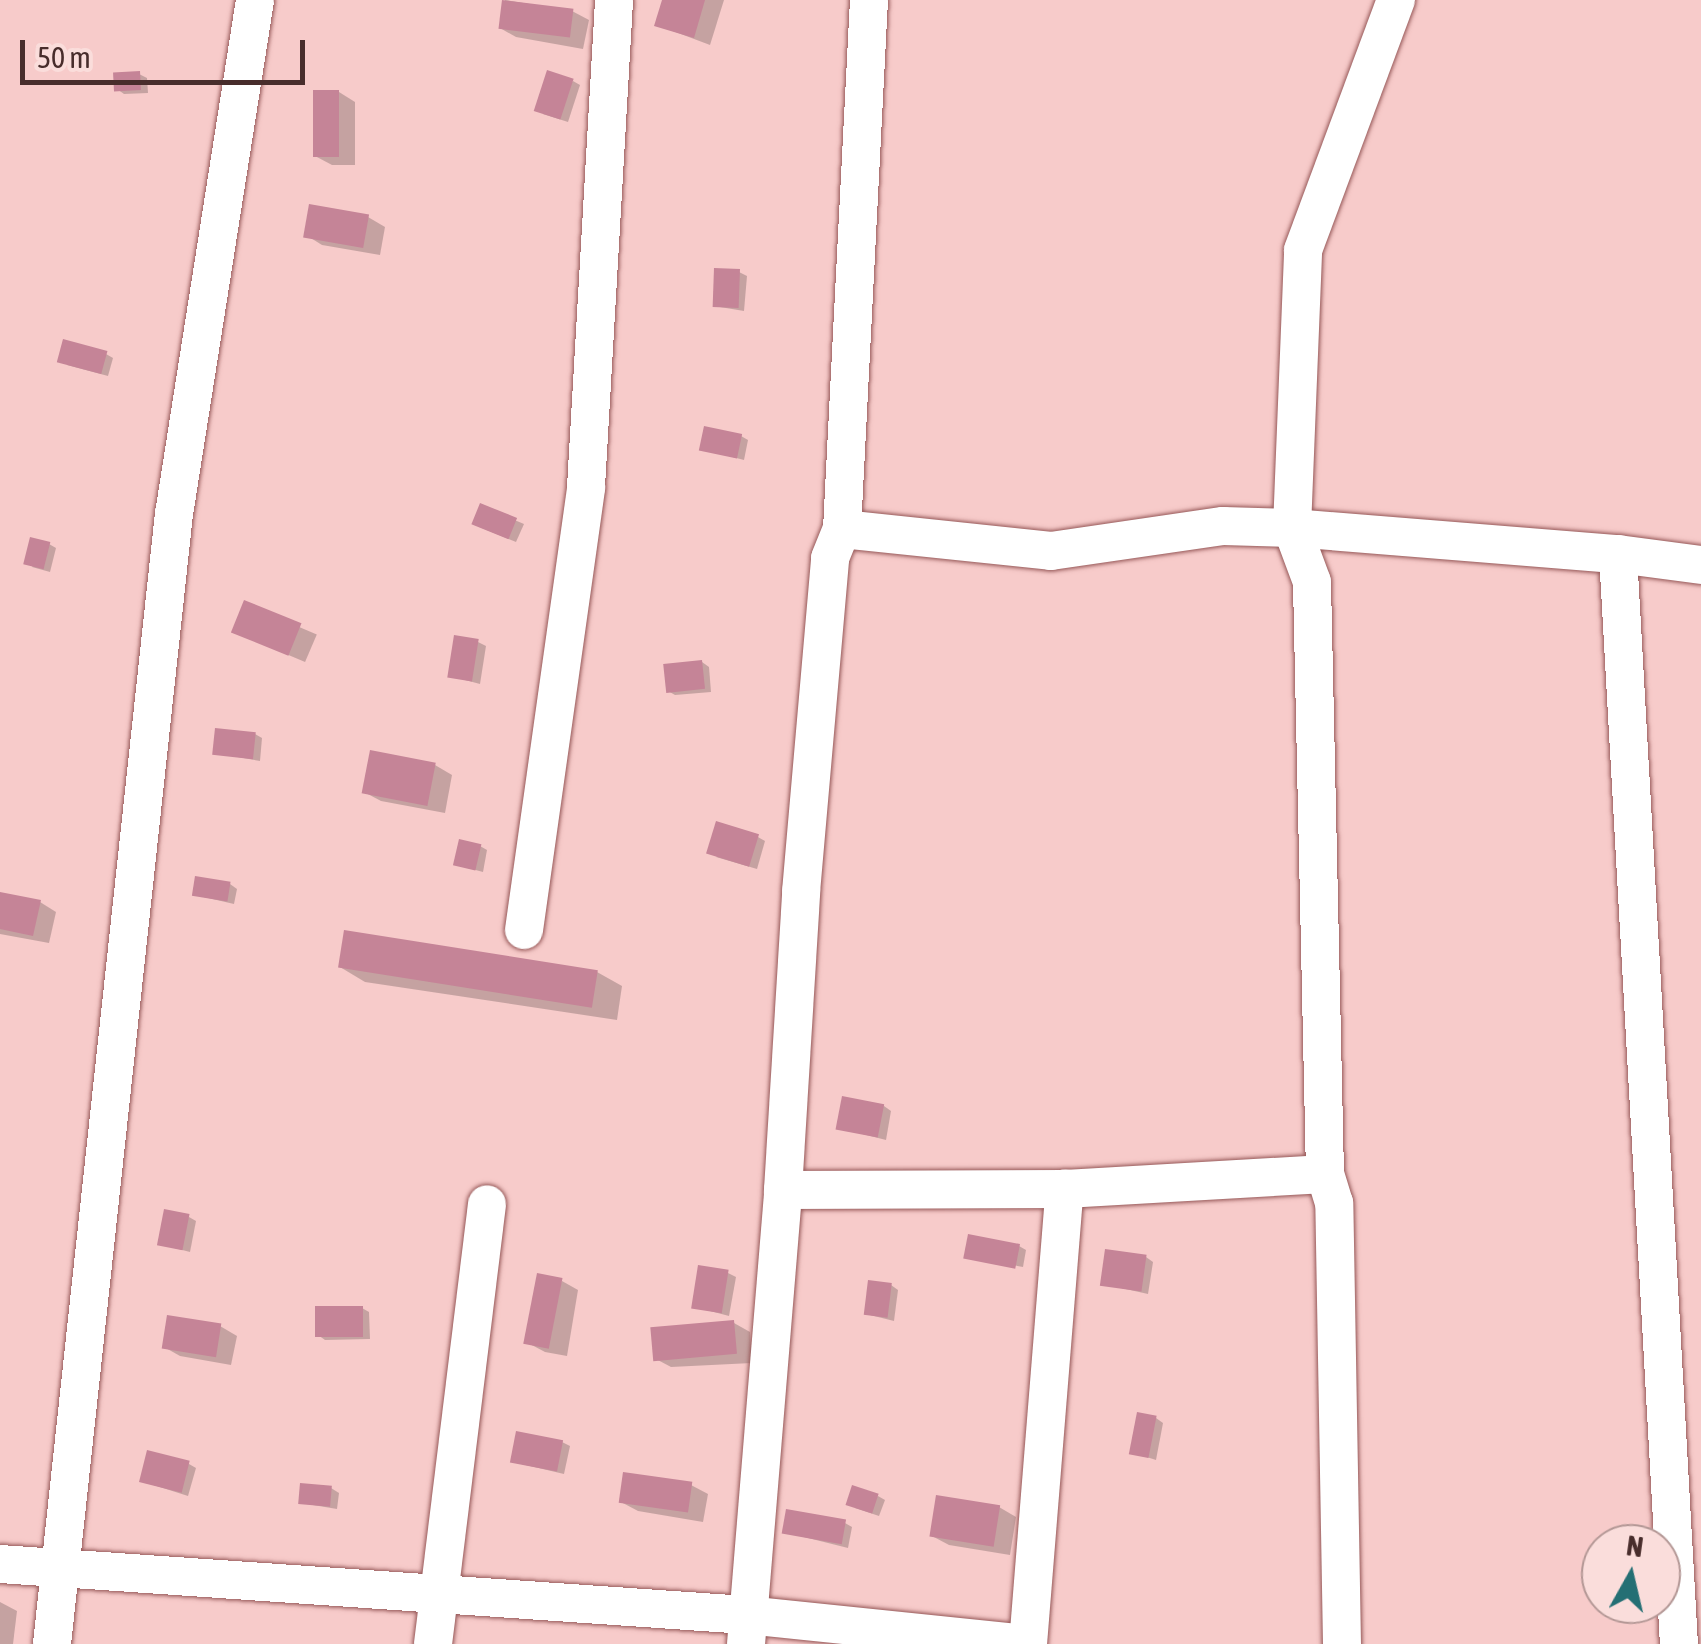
<!DOCTYPE html>
<style>
body{margin:0}
#map{position:relative;width:1701px;height:1644px;overflow:hidden;background:#f7cbca;font-family:"Asap Condensed",sans-serif}
div>[style]{position:absolute}
.shadow>*{inset:0;background:#0003;transform-origin:0 0}
.building>*{inset:0;background:#c58497;transform-origin:0 0}
.roads{filter:drop-shadow(0 0 2px #965858) drop-shadow(0 0 2px #965858)}
.minor>*{height:38px;margin:-19px;padding:0 19px;transform-origin:19px;border-radius:19px;background:#fff}
span{translate:-50% -50%;white-space:nowrap;text-align:center;line-height:1.15;-webkit-text-stroke:9px #fadddb;paint-order:stroke}
.north{position:absolute;left:1581px;top:1524px;width:100px;height:100px;box-sizing:border-box;background:#fadddb;border:2px solid #b39795;border-radius:50%;rotate:8deg;font-size:28px;font-weight:700;line-height:40px;text-align:center;color:#482d2c}
.north::after{content:'';display:block;margin:auto;width:35px;height:45px;background:#246f74;clip-path:polygon(50% 0,100% 100%,50% 72%,0 100%)}
.scale{position:absolute;left:20px;top:40px;width:285px;height:45px;box-sizing:border-box;border:5px solid #482d2c;border-top:0;padding-left:12px;font-size:30px;line-height:35px;white-space:nowrap;color:#482d2c;-webkit-text-stroke:8px #fadddb;paint-order:stroke}
</style>
<div id="map">
<div class="shadow">
<div style="clip-path:polygon(505px 0,572px 11px,589px 20px,583px 49px,516px 37px,500px 28px)"></div>
<div style="clip-path:polygon(665px 0,724px 0,710px 45px,657px 25px)"></div>
<div style="clip-path:polygon(139px 74px,147px 78px,148px 93px,124px 94px,117px 89px)"></div>
<div style="clip-path:polygon(573px 81px,580px 85px,568px 122px,543px 114px)"></div>
<div style="clip-path:polygon(339px 92px,355px 102px,355px 165px,332px 165px,315px 156px)"></div>
<div style="clip-path:polygon(368px 217px,385px 227px,380px 255px,322px 245px,306px 235px)"></div>
<div style="clip-path:polygon(739px 272px,747px 276px,744px 311px,714px 306px)"></div>
<div style="clip-path:polygon(106px 354px,113px 358px,108px 376px,67px 365px)"></div>
<div style="clip-path:polygon(741px 436px,748px 440px,744px 460px,702px 449px)"></div>
<div style="clip-path:polygon(482px 506px,524px 524px,516px 542px,482px 528px)"></div>
<div style="clip-path:polygon(49px 544px,56px 548px,50px 572px,32px 567px)"></div>
<div style="left:245px;top:604px;width:78px;height:30px;rotate:23deg"></div>
<div style="clip-path:polygon(478px 642px,486px 646px,480px 684px,450px 676px)"></div>
<div style="clip-path:polygon(702px 662px,709px 667px,711px 692px,675px 695px,668px 691px)"></div>
<div style="clip-path:polygon(255px 734px,262px 738px,260px 761px,215px 753px)"></div>
<div style="clip-path:polygon(435px 765px,452px 775px,445px 813px,381px 801px,364px 792px)"></div>
<div style="clip-path:polygon(758px 837px,765px 841px,757px 869px,716px 857px)"></div>
<div style="clip-path:polygon(480px 846px,487px 850px,483px 872px,457px 865px)"></div>
<div style="clip-path:polygon(230px 884px,237px 889px,234px 904px,195px 895px)"></div>
<div style="clip-path:polygon(0 895px,40px 902px,56px 912px,49px 943px,0 934px)"></div>
<div style="clip-path:polygon(340px 967px,597px 972px,622px 986px,617px 1020px,365px 982px)"></div>
<div style="clip-path:polygon(884px 1106px,891px 1111px,886px 1140px,839px 1128px)"></div>
<div style="clip-path:polygon(189px 1217px,196px 1221px,190px 1252px,159px 1244px)"></div>
<div style="clip-path:polygon(1019px 1246px,1026px 1250px,1023px 1267px,971px 1257px)"></div>
<div style="clip-path:polygon(1146px 1257px,1153px 1262px,1148px 1294px,1103px 1284px)"></div>
<div style="clip-path:polygon(728px 1273px,736px 1277px,729px 1316px,695px 1307px)"></div>
<div style="clip-path:polygon(562px 1281px,578px 1290px,567px 1356px,545px 1352px,528px 1343px)"></div>
<div style="clip-path:polygon(891px 1285px,898px 1290px,894px 1321px,866px 1314px)"></div>
<div style="clip-path:polygon(362px 1308px,369px 1312px,370px 1339px,325px 1340px,318px 1335px)"></div>
<div style="clip-path:polygon(734px 1323px,750px 1332px,752px 1363px,671px 1367px,654px 1358px)"></div>
<div style="clip-path:polygon(220px 1326px,237px 1336px,231px 1365px,180px 1356px,164px 1347px)"></div>
<div style="clip-path:polygon(1156px 1418px,1163px 1423px,1156px 1460px,1131px 1452px)"></div>
<div style="clip-path:polygon(562px 1442px,570px 1446px,564px 1474px,513px 1462px)"></div>
<div style="clip-path:polygon(189px 1464px,196px 1468px,188px 1496px,141px 1481px)"></div>
<div style="clip-path:polygon(691px 1485px,708px 1494px,703px 1522px,638px 1511px,621px 1502px)"></div>
<div style="clip-path:polygon(331px 1488px,339px 1493px,337px 1509px,301px 1503px)"></div>
<div style="clip-path:polygon(878px 1496px,885px 1500px,879px 1516px,855px 1508px)"></div>
<div style="clip-path:polygon(999px 1507px,1016px 1517px,1010px 1555px,949px 1545px,932px 1536px)"></div>
<div style="clip-path:polygon(845px 1523px,852px 1527px,848px 1548px,784px 1532px)"></div>
<div style="clip-path:polygon(0 1602px,17px 1611px,13px 1644px,0 1644px)"></div>
</div>
<div class="building">
<div style="left:502px;top:0;width:72px;height:29px;rotate:7deg"></div>
<div style="clip-path:polygon(662px 0,705px 0,694px 38px,654px 26px)"></div>
<div style="left:547px;top:70px;width:28px;height:43px;rotate:18deg"></div>
<div style="left:140px;top:71px;width:19px;height:27px;rotate:87deg"></div>
<div style="left:313px;top:90px;width:26px;height:67px"></div>
<div style="left:309px;top:204px;width:61px;height:34px;rotate:10deg"></div>
<div style="left:714px;top:268px;width:26px;height:39px;rotate:2deg"></div>
<div style="left:63px;top:339px;width:46px;height:24px;rotate:15deg"></div>
<div style="left:704px;top:426px;width:39px;height:25px;rotate:12deg"></div>
<div style="left:480px;top:503px;width:40px;height:23px;rotate:22deg"></div>
<div style="left:30px;top:537px;width:21px;height:28px;rotate:14deg"></div>
<div style="left:244px;top:600px;width:62px;height:35px;rotate:22deg"></div>
<div style="left:454px;top:635px;width:25px;height:43px;rotate:9deg"></div>
<div style="left:702px;top:660px;width:29px;height:39px;rotate:84deg"></div>
<div style="left:215px;top:728px;width:41px;height:27px;rotate:6deg"></div>
<div style="left:370px;top:750px;width:67px;height:44px;rotate:11deg"></div>
<div style="left:716px;top:821px;width:45px;height:34px;rotate:17deg"></div>
<div style="left:459px;top:839px;width:23px;height:27px;rotate:13deg"></div>
<div style="left:195px;top:876px;width:36px;height:20px;rotate:9deg"></div>
<div style="clip-path:polygon(0 892px,41px 900px,33px 936px,0 929px)"></div>
<div style="left:344px;top:930px;width:257px;height:38px;rotate:9deg"></div>
<div style="left:842px;top:1096px;width:43px;height:34px;rotate:11deg"></div>
<div style="left:164px;top:1209px;width:26px;height:37px;rotate:11deg"></div>
<div style="left:968px;top:1234px;width:53px;height:25px;rotate:11deg"></div>
<div style="left:1105px;top:1249px;width:42px;height:37px;rotate:8deg"></div>
<div style="left:698px;top:1265px;width:31px;height:44px;rotate:9deg"></div>
<div style="left:537px;top:1273px;width:26px;height:72px;rotate:11deg"></div>
<div style="left:868px;top:1280px;width:24px;height:35px;rotate:7deg"></div>
<div style="left:315px;top:1306px;width:48px;height:31px"></div>
<div style="left:167px;top:1315px;width:55px;height:34px;rotate:9deg"></div>
<div style="left:734px;top:1320px;width:34px;height:84px;rotate:85deg"></div>
<div style="left:1137px;top:1412px;width:20px;height:43px;rotate:11deg"></div>
<div style="left:516px;top:1431px;width:48px;height:32px;rotate:11deg"></div>
<div style="left:147px;top:1450px;width:44px;height:33px;rotate:14deg"></div>
<div style="left:623px;top:1472px;width:70px;height:31px;rotate:8deg"></div>
<div style="left:300px;top:1483px;width:32px;height:21px;rotate:5deg"></div>
<div style="left:852px;top:1485px;width:28px;height:21px;rotate:18deg"></div>
<div style="left:936px;top:1495px;width:65px;height:42px;rotate:9deg"></div>
<div style="left:786px;top:1509px;width:61px;height:25px;rotate:10deg"></div>
</div>
<div class="roads">
<div class="minor">
<div style="left:842px;top:529px;width:210px;rotate:6deg"></div>
<div style="left:1051px;top:551px;width:174px;rotate:-8.3deg"></div>
<div style="left:1223px;top:526px;width:69px;rotate:1.7deg"></div>
<div style="left:1292px;top:528px;width:327px;rotate:4.6deg"></div>
<div style="left:1618px;top:554px;width:84px;rotate:7.5deg"></div>
<div style="left:1618px;top:554px;width:1092px;rotate:86.8deg"></div>
<div style="left:524px;top:930px;width:447px;rotate:-82deg"></div>
<div style="left:586px;top:487px;width:488px;rotate:-86.7deg"></div>
<div style="left:783px;top:1190px;width:282px;rotate:-0.2deg"></div>
<div style="left:1065px;top:1189px;width:260px;rotate:-3.3deg"></div>
<div style="left:0;top:1564px;width:749px;rotate:3.91deg"></div>
<div style="left:747px;top:1615px;width:281px;rotate:5.9deg"></div>
<div style="left:52px;top:1644px;width:1137px;rotate:-83.84deg"></div>
<div style="left:174px;top:514px;width:520px;rotate:-81.04deg"></div>
<div style="left:433px;top:1644px;width:443px;rotate:-83deg"></div>
<div style="left:746px;top:1644px;width:456px;rotate:-85.3deg"></div>
<div style="left:783px;top:1190px;width:299px;rotate:-86.5deg"></div>
<div style="left:801px;top:892px;width:335px;rotate:-85deg"></div>
<div style="left:830px;top:558px;width:31px;rotate:-68deg"></div>
<div style="left:842px;top:529px;width:530px;rotate:-87.08deg"></div>
<div style="left:1028px;top:1644px;width:457px;rotate:-85.4deg"></div>
<div style="left:1342px;top:1644px;width:441px;rotate:-91deg"></div>
<div style="left:1334px;top:1203px;width:30px;rotate:-107deg"></div>
<div style="left:1325px;top:1174px;width:592px;rotate:-91.26deg"></div>
<div style="left:1312px;top:582px;width:58px;rotate:-110.3deg"></div>
<div style="left:1292px;top:528px;width:278px;rotate:-87.7deg"></div>
<div style="left:1303px;top:250px;width:267px;rotate:-69.6deg"></div>
</div>
</div>
<div class="north">N</div>
<div class="scale">50 m</div>
</div>
